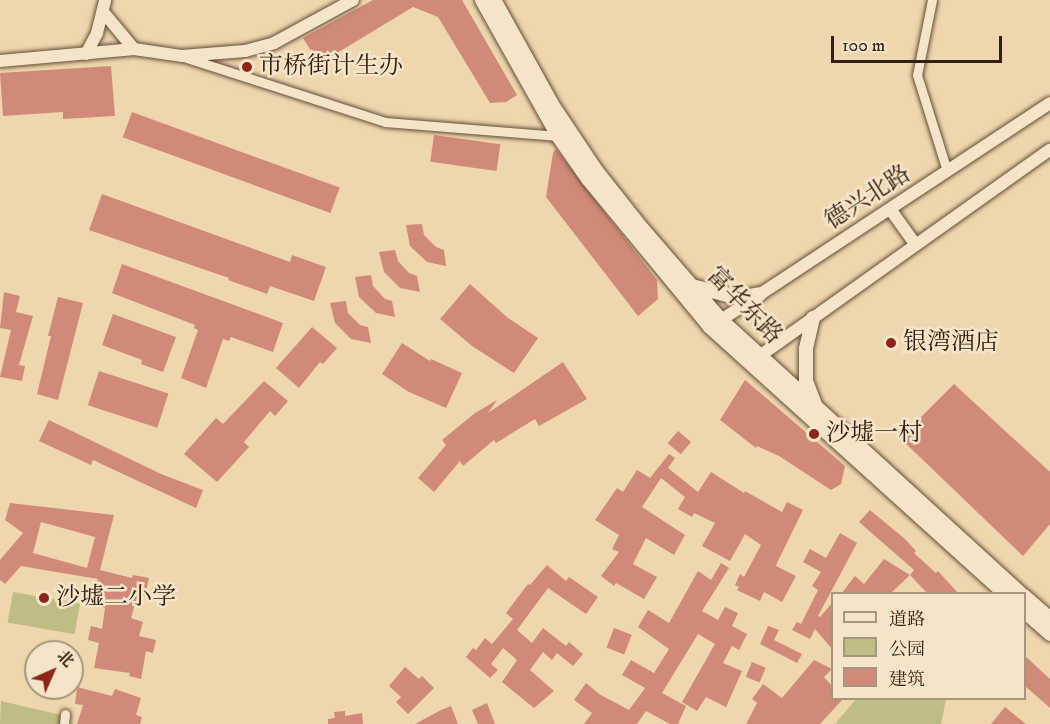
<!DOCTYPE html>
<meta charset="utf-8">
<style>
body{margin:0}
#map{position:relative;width:1050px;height:724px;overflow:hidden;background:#eed7ac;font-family:"IM FELL DW Pica","Noto Serif SC",serif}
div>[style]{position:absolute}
.green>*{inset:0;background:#bfbd85;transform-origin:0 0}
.building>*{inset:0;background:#d18a77;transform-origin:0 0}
.roads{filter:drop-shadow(0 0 2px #624e37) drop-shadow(0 0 2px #624e37)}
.minor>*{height:9px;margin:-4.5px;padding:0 4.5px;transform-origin:4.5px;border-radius:4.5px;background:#f4e5c9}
.tertiary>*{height:12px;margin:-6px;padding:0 6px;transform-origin:6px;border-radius:6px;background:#f4e5c9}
.secondary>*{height:14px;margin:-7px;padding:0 7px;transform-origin:7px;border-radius:7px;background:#f4e5c9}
.dots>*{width:16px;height:16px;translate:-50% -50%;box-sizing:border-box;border:3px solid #f4e5c9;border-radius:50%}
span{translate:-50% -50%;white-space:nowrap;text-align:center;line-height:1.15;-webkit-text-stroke:5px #f4e5c9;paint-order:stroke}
.poi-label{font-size:24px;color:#332010}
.left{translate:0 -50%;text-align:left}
.street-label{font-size:24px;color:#332010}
.legend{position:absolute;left:831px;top:592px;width:195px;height:108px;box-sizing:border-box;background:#f4e5c9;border:2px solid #a7967f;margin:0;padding:8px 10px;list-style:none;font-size:18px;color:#332010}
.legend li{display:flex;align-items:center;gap:12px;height:30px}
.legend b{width:30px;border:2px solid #a7967f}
.north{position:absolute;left:24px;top:640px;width:60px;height:60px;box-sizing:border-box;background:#f4e5c9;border:2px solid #a7967f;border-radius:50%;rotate:45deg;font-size:16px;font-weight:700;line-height:24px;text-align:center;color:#332010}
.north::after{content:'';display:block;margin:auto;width:21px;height:27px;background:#8f2418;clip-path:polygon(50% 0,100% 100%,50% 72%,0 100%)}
.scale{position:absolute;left:831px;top:36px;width:171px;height:27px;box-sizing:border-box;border:3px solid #332010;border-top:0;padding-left:8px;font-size:18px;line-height:21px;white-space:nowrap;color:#332010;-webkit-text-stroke:4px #f4e5c9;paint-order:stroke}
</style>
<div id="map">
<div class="green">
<div style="left:13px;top:592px;width:68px;height:31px;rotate:10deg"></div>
<div style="clip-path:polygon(856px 699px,856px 698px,946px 699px,941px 724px,835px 724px)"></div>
<div style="clip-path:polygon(1px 701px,61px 715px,60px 724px,0 724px)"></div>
</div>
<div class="building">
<div style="clip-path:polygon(373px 0,462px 0,517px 95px,506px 102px,490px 103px,438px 17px,413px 7px,319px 64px,303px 38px)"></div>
<div style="clip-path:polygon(111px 66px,115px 116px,63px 119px,63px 112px,3px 116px,0 73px)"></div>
<div style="left:132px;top:112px;width:221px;height:27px;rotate:20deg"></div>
<div style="left:434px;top:135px;width:67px;height:27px;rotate:8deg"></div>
<div style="clip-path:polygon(556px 149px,657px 280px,658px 299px,638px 316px,546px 197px,553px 153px)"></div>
<div style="clip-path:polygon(102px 194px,290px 262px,292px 255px,326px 267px,314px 301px,270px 286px,267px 294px,228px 280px,229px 278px,89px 230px)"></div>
<div style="clip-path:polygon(422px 224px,424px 235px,436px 247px,444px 250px,446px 266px,427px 262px,410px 246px,406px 225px)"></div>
<div style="clip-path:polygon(395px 250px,398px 261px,409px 273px,417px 276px,420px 292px,400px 288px,384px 272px,379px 252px)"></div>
<div style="clip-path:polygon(122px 264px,283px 323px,273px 352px,231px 337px,229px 341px,223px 339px,206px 388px,181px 378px,198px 330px,194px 328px,195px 325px,112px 293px)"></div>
<div style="clip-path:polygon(371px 275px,373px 286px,385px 299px,392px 301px,395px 317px,376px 313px,359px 297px,355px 277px)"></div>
<div style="clip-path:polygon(470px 284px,508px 318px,538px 338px,514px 373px,472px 346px,440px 319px)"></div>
<div style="clip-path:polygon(4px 292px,20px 296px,16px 312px,33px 316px,19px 365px,25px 366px,22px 381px,0 377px,11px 330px,0 328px)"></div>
<div style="clip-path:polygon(58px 297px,83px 303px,58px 400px,37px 394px,51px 336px,48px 336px)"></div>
<div style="clip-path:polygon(346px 301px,348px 313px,360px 325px,368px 327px,371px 343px,351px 339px,335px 323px,330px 303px)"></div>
<div style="clip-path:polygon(113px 314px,176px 337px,163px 372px,141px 364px,142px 360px,102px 345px)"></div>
<div style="clip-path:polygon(312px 327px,337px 348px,323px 364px,320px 362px,299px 388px,276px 368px)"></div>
<div style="clip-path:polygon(402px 343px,430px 361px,431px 359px,462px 373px,446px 408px,409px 392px,382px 374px)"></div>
<div style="clip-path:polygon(563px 362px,587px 399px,539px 426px,535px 419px,496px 443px,494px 440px,463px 466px,460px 461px,434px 492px,418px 478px,446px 445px,442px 440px,475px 413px,497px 400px,488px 413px)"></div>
<div style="left:99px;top:371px;width:73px;height:36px;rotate:18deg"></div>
<div style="clip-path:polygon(745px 380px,845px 466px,841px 484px,831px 490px,779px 456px,757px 446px,756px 448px,720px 420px)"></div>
<div style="clip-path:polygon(264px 381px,288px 401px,275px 416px,270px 411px,244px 442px,249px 447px,217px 482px,184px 454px,216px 418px,223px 424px)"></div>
<div style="clip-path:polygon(954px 384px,1050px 472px,1050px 524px,1023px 556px,900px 438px)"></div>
<div style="clip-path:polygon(49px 420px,161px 474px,203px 490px,196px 508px,93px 460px,91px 465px,39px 441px)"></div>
<div style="left:678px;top:431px;width:17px;height:16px;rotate:40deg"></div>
<div style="clip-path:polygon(669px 454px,675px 458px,668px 468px,698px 492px,711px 472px,744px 493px,745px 491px,782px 512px,787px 502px,803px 510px,777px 563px,776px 566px,796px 576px,782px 602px,764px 592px,760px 601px,737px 590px,739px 587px,735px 585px,740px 574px,744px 577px,761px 545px,745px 534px,730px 561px,702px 546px,715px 523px,694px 513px,692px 517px,678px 509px,685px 497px,661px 478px,642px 507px,685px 535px,674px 555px,646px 538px,633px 564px,657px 577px,644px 599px,616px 583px,614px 586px,601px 576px,619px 552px,612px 549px,619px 535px,595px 520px,617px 488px,623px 492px,637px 470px,650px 478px)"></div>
<div style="clip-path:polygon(evenodd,10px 503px,114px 515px,100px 570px,132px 578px,133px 575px,149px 578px,145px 596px,138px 594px,131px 618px,143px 622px,139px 636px,156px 640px,153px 653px,146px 651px,141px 679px,129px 676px,130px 673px,94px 668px,99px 643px,88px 640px,91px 626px,102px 629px,105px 608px,91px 605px,98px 579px,21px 566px,5px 584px,0 580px,0 560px,23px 533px,5px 520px,10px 503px,41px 522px,95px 537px,87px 568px,33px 553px,41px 522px)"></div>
<div style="clip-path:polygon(870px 510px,905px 539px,916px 551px,914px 553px,936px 573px,938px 571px,959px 594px,928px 594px,910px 575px,914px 570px,859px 522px)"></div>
<div style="clip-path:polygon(840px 533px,857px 543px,818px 616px,820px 617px,832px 603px,832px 649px,815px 629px,810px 639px,792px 630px,797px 622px,801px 624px,818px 590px,812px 586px,821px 572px,803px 562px,810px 549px,826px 558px)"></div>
<div style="clip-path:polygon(884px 559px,910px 575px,890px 594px,841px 594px,855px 576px,864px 584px)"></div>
<div style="clip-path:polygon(721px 563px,729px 568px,702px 611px,718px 620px,725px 607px,738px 613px,732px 626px,747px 634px,739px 650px,732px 646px,723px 663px,742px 671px,726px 707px,706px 697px,697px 711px,682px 702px,715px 644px,698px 634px,662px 693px,686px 706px,678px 724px,670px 724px,646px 711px,637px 724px,584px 724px,592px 713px,574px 700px,586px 683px,599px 694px,629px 710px,645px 688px,622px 675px,631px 660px,654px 673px,669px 649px,638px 627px,648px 610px,669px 623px,698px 571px,711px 580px)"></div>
<div style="clip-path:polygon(547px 565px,566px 581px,569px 577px,598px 597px,586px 614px,548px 588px,517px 630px,532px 643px,543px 628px,566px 646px,569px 642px,583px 654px,573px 666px,557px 653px,552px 660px,543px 652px,530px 670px,554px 691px,534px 708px,502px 682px,517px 660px,503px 648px,491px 664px,498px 670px,490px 678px,466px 657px,473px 648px,476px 650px,485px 638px,492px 644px,513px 619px,506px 613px,528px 584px,530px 585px)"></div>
<div style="clip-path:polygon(768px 626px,779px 630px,774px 640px,802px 654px,797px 663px,760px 644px)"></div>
<div style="left:614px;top:628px;width:19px;height:21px;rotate:21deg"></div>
<div style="clip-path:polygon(1024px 655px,1050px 679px,1050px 708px,1024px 685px)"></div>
<div style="clip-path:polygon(814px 660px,832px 669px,824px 677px,832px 686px,832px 699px,843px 699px,820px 724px,746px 724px,757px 703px,752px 699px,763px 684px,782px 698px)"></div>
<div style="left:752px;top:662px;width:15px;height:16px;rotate:23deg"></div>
<div style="clip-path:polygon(405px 667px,419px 679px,422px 676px,434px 688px,408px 714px,396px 702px,401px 697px,389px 686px)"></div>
<div style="clip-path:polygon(77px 687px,112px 696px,115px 689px,141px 698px,136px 715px,142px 717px,140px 724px,77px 724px,83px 705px,75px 704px)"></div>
<div style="clip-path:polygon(487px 703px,495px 724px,478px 724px,472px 710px)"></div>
<div style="clip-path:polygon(451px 706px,458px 724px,415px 724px,441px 710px)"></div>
<div style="clip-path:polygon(1005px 707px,1026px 724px,991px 724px)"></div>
<div style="clip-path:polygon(345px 711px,345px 716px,362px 713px,363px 724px,328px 724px,328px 719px,335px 718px,334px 712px)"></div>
</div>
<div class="roads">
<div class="minor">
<div style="left:932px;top:0;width:76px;rotate:101.3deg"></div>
<div style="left:917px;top:75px;width:101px;rotate:72.6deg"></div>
<div style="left:187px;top:58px;width:208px;rotate:17.9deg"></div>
<div style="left:385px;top:122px;width:174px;rotate:4.6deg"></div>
<div style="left:64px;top:724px;width:10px;rotate:-84deg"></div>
</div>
<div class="tertiary">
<div style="left:104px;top:13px;width:47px;rotate:50.2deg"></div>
<div style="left:86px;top:54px;width:24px;rotate:-62deg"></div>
<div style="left:97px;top:33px;width:34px;rotate:-76deg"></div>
<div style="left:0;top:61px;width:135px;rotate:-5.1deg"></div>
<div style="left:134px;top:49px;width:49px;rotate:8.3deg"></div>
<div style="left:182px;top:56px;width:63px;rotate:-4.5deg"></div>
<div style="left:245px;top:51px;width:30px;rotate:-15deg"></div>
<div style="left:274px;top:43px;width:90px;rotate:-28.6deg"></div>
<div style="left:890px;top:209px;width:44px;rotate:54.2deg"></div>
<div style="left:715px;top:324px;width:401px;rotate:-33.4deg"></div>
<div style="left:754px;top:360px;width:363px;rotate:-35.4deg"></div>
</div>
<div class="secondary">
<div style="left:482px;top:0;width:156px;rotate:60.8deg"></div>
<div style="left:558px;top:136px;width:52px;rotate:55.1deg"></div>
<div style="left:588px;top:179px;width:192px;rotate:50.5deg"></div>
<div style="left:710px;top:327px;width:398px;rotate:42.1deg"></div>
<div style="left:494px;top:0;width:121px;rotate:60.9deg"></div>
<div style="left:553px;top:106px;width:76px;rotate:56.3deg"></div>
<div style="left:595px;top:169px;width:73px;rotate:51.7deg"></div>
<div style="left:640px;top:226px;width:124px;rotate:49.2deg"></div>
<div style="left:721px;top:320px;width:406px;rotate:42.4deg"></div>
<div style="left:692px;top:286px;width:48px;rotate:14.6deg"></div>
<div style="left:738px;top:298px;width:22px;rotate:-10deg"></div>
<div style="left:813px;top:318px;width:32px;rotate:103deg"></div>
<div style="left:806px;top:349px;width:32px;rotate:90deg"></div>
<div style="left:806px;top:381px;width:26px;rotate:69deg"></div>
<div style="left:1024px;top:596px;width:35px;rotate:41deg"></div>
<div style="left:1024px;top:611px;width:35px;rotate:41deg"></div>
</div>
</div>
<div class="dots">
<div style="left:247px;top:67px;background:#8f2418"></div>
<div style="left:891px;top:343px;background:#8f2418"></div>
<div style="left:814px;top:434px;background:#8f2418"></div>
<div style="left:44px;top:598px;background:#8f2418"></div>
</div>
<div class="poi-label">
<span class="left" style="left:259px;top:67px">市桥街计生办</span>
<span class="left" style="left:903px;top:343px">银湾酒店</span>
<span class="left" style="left:826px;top:434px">沙墟一村</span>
<span class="left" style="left:56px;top:598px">沙墟二小学</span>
</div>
<div class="street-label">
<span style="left:868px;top:198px;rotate:-33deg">德兴北路</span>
<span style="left:744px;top:306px;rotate:46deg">富华东路</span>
</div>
<ul class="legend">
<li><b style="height:8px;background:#f4e5c9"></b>道路</li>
<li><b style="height:16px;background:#bfbd85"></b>公园</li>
<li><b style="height:16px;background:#d18a77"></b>建筑</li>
</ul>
<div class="north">北</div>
<div class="scale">100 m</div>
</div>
